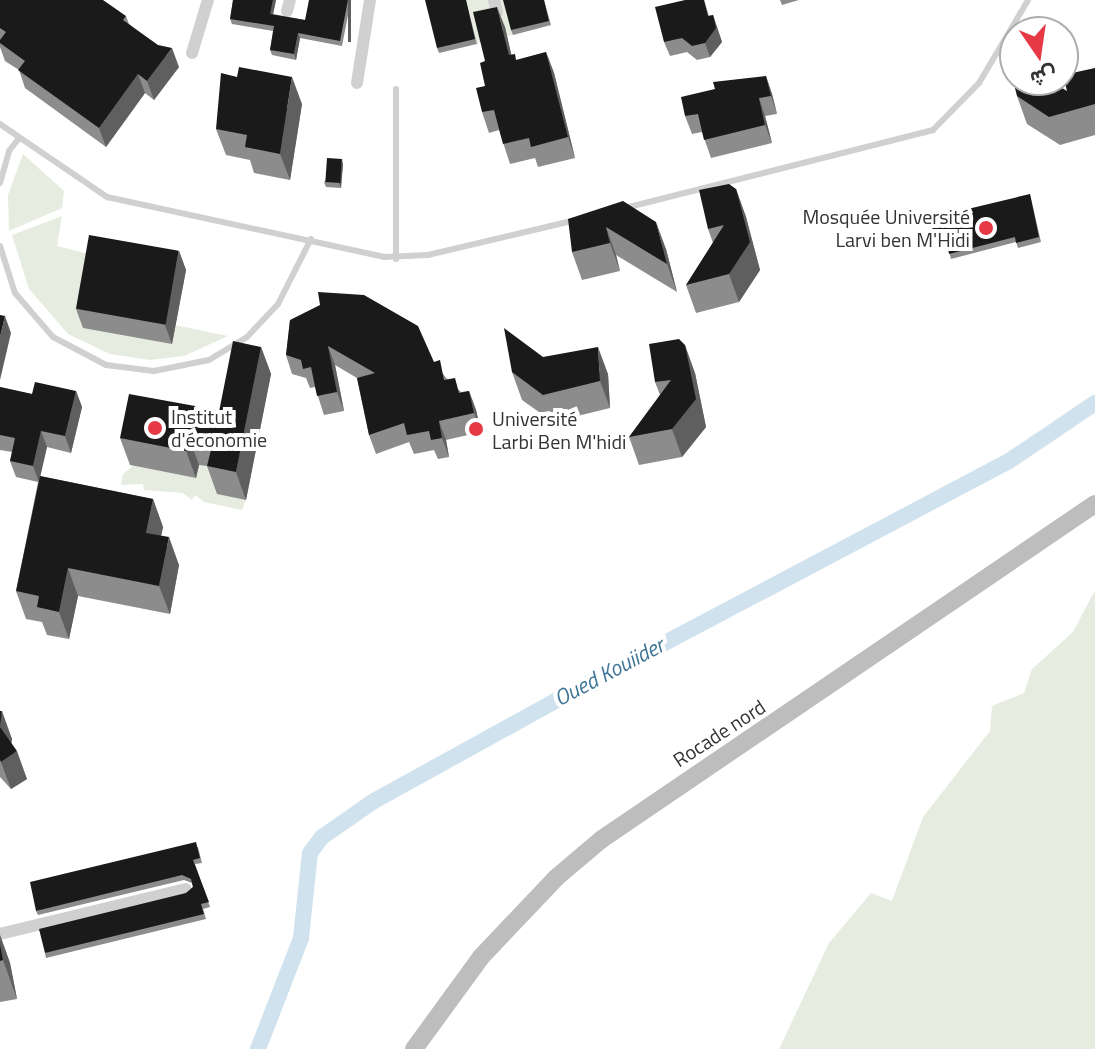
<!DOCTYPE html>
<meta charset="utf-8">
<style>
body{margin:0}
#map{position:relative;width:1095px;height:1049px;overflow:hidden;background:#fff;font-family:"Titillium Web",Vazirmatn,sans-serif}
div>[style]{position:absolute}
.green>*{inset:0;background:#e6ecdf}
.canal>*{height:16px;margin:-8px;padding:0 8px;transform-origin:8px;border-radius:8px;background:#cfe2ee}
.lane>*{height:6px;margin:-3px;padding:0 3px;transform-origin:3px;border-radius:3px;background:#d0d0d0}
.street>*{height:12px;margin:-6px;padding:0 6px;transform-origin:6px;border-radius:6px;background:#d0d0d0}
.secondary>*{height:18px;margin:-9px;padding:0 9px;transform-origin:9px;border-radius:9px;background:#bdbdbd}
.wall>*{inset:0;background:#8c8c8c}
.shaded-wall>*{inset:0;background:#5f5f5f;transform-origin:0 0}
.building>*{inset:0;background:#1a1a1a;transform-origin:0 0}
.dots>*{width:22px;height:22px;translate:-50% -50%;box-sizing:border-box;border:4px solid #fff;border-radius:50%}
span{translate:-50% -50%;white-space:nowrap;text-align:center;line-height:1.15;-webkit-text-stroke:8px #fff;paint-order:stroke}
.poi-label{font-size:20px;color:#333}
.right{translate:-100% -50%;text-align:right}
.left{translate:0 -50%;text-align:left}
.street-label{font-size:20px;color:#333}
.water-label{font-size:22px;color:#3f7597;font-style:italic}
.north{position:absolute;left:999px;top:16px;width:80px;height:80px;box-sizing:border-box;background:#fff;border:2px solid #adadad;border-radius:50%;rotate:167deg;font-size:22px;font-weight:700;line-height:32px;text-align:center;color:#333}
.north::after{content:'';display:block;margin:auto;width:28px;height:36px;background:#e63946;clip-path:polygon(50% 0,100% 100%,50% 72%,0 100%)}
</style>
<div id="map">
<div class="green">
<div style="clip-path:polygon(466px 0,504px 0,513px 35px,507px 36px,504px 27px,477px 44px)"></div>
<div style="clip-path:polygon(23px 154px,64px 191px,62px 208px,9px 231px,8px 195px)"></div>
<div style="clip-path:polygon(62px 216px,57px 246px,96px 256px,171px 344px,175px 325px,228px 336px,184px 356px,150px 360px,110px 354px,68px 334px,29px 289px,12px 235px)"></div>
<div style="clip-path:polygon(199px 465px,223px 469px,218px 494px,246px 500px,242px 510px,204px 502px,195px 495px,192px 500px,183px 493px,144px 490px,143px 484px,121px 485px,123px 474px,133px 466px,196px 478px)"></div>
<div style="clip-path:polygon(1095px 590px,1095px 1049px,779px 1049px,829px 943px,871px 893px,892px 901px,923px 817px,990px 731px,992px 706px,1024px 693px,1032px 669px,1073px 632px)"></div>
</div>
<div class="canal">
<div style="left:258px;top:1049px;width:119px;rotate:-68.8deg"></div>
<div style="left:301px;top:938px;width:85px;rotate:-84deg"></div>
<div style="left:310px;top:853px;width:20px;rotate:-53deg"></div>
<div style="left:322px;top:837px;width:63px;rotate:-34.7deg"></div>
<div style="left:374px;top:801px;width:209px;rotate:-28.9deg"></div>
<div style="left:557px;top:700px;width:511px;rotate:-27.87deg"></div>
<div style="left:1009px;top:461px;width:104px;rotate:-34deg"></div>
</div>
<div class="lane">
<div style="left:0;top:124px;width:130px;rotate:34.3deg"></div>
<div style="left:107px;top:197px;width:283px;rotate:12.2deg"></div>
<div style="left:384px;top:257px;width:44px;rotate:-2.6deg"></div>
<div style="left:428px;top:255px;width:152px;rotate:-13.3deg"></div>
<div style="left:0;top:183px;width:33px;rotate:-74deg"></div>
<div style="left:9px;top:151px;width:16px;rotate:-52deg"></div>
<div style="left:625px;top:208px;width:318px;rotate:-14.2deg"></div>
<div style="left:933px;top:130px;width:66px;rotate:-45.6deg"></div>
<div style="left:979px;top:83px;width:96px;rotate:-59.4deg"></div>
<div style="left:0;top:246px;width:49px;rotate:72.3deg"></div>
<div style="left:15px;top:293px;width:58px;rotate:49.2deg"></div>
<div style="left:53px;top:337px;width:60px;rotate:27.8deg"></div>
<div style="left:106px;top:365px;width:48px;rotate:7.1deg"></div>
<div style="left:154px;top:371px;width:56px;rotate:-11.3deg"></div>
<div style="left:209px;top:360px;width:44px;rotate:-31.2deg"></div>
<div style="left:247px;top:337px;width:45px;rotate:-46.8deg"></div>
<div style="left:278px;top:304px;width:73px;rotate:-63.1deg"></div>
<div style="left:396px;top:259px;width:170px;rotate:-90deg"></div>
</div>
<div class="street">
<div style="left:494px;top:0;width:13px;rotate:77deg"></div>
<div style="left:287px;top:11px;width:11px;rotate:-75deg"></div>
<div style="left:192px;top:53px;width:55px;rotate:-73.2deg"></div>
<div style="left:357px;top:83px;width:84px;rotate:-81.1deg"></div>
<div style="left:0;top:934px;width:191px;rotate:-13.6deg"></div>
</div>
<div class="secondary">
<div style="left:414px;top:1049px;width:114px;rotate:-53.9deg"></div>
<div style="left:481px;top:957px;width:110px;rotate:-46.5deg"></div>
<div style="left:557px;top:877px;width:59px;rotate:-40.2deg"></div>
<div style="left:602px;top:839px;width:596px;rotate:-34.2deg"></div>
</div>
<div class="wall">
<div style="clip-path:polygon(0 0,126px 16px,129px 24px,179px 67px,154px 100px,145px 93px,106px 147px,25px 88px,19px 70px,5px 61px,0 47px)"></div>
<div style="clip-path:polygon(233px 0,276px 0,273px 14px,305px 20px,351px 0,342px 46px,300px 38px,296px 60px,272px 55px,270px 50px,273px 31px,232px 24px,230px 19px)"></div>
<div style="clip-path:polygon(466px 0,477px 44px,439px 53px,437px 48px)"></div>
<div style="clip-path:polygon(544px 0,551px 25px,513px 35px,511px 30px)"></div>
<div style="clip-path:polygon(704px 0,709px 16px,713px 15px,722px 42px,710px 57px,697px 60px,687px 52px,670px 56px,664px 42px)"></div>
<div style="clip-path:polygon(780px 0,799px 0,782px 5px)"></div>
<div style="clip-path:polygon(505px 27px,511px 55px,517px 60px,546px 52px,554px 73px,575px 158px,538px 167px,535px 158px,510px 164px,499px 130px,489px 133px,482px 112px,485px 86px,485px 61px)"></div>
<div style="clip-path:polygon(1095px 68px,1095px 135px,1060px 145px,1027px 124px,1017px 96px,1067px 91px)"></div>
<div style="clip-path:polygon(766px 76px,772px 94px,777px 114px,765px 116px,772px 143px,711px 158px,702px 132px,692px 134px,685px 116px)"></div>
<div style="clip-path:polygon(302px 104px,290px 180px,254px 173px,250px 160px,226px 155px,216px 129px)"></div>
<div style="clip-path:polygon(343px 164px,341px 188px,326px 187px,324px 182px)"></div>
<div style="clip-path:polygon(736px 189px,746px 217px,760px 270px,739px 302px,696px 313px,686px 285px,713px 243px,708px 229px)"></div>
<div style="clip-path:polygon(1030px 194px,1041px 242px,1018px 248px,1016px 242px,951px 259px,945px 234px,935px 236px,933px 231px)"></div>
<div style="clip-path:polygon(623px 201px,666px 249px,677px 292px,616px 255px,620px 271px,582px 280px,572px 252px)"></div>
<div style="clip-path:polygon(179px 251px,186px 270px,172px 344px,83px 328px,76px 309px)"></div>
<div style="clip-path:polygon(290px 320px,434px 362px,447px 379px,461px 392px,469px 391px,476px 410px,481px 432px,446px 440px,449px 457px,438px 459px,434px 450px,414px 454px,409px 442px,376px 454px,369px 435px,357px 378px,335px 365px,344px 411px,324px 415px,315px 387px,310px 388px,306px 378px,292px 374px,286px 355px)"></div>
<div style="clip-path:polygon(261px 347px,271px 374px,246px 500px,217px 494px,207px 466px,199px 465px,196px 478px,130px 465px,120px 438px,195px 406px,199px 418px,217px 422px)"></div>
<div style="clip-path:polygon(543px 357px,608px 374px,610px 408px,553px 422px,522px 400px,512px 372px)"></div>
<div style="clip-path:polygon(695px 373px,706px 427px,682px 457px,639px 465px,629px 437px,660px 395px,655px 382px)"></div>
<div style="clip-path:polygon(0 387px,32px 394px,76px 391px,82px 407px,71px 453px,47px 447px,40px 476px,153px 499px,163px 527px,161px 536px,179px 565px,170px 614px,78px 596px,69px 639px,47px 635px,42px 622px,26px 619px,16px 591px,38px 482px,16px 477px,10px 461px,12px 452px,0 450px)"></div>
<div style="clip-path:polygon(0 711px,12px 739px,11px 743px,27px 779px,11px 789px,0 777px)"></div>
<div style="clip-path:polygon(198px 847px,202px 863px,195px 864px,210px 907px,203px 909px,206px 919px,46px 958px,45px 953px,186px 893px,193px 887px,192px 883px,184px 880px,38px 915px,36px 911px)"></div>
<div style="clip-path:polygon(0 935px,10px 963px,17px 999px,0 1002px)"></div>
</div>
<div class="shaded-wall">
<div style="clip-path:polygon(273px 0,276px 0,272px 19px,270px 14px)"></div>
<div style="left:348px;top:0;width:3px;height:42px"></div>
<div style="clip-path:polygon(497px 7px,505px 27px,516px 75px,509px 55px)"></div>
<div style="clip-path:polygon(713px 15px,722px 42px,710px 57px,705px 43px)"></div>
<div style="clip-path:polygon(298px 33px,300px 38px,296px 60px,294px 54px)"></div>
<div style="clip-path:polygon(172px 48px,179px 67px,154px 100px,147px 81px)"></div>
<div style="clip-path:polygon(546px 52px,554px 73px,575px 158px,568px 137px)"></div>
<div style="clip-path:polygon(138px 74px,145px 93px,106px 147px,99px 128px)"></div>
<div style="clip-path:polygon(766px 76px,772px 94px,777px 114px,771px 96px)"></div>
<div style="clip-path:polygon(292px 77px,302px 104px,290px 180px,280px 154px)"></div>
<div style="clip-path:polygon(759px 98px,765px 116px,772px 143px,765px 125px)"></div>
<div style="clip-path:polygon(342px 159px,343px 164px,341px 188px,339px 183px)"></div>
<div style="clip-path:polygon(736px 189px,746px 217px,760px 270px,739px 302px,729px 274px)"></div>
<div style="clip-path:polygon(656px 222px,666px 249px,677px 292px,667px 264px)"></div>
<div style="clip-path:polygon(606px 227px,616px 255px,620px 271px,610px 243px)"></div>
<div style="clip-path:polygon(179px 251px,186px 270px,172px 344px,165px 325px)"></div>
<div style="clip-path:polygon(5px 316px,11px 333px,0 380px,0 337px)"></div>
<div style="clip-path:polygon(685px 345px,695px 373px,706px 427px,682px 457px,672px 429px)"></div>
<div style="clip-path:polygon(328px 346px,335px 365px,344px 411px,337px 392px)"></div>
<div style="clip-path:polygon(261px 347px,271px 374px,246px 500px,236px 472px)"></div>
<div style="clip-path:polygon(598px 347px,608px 374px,610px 408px,600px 381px)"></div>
<div style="clip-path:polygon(76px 391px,82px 407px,71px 453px,65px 436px)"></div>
<div style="clip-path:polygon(469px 391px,476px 410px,481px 432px,474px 413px)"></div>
<div style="clip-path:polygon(195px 406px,205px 434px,193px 417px)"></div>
<div style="clip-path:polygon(439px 421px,446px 440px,449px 457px,442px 438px)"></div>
<div style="clip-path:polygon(41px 431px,47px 447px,39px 482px,33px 466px)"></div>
<div style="clip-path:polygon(189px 437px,199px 465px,196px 478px,186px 451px)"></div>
<div style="clip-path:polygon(153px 499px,163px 527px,156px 560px,146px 533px)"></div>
<div style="clip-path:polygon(169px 537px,179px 565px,170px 614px,159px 586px)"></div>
<div style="clip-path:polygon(68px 568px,78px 596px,69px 639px,59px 612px)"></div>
<div style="clip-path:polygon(2px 711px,12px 739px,10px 755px,0 727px)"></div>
<div style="clip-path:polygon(17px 751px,27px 779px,11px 789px,1px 762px)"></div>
<div style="clip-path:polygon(0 935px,10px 963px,17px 999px,3px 960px,0 944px)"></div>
</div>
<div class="building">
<div style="clip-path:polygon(0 0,103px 0,126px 16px,123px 20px,158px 45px,172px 48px,147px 81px,138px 74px,99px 128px,18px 70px,25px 61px,0 43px,0 40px,6px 32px,0 28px)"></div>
<div style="clip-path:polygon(233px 0,273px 0,270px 14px,305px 20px,309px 0,348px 0,340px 41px,298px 33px,294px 54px,270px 50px,274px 26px,230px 19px)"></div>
<div style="clip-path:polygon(425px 0,466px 0,475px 39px,437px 48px)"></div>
<div style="clip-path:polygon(503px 0,544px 0,549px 21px,511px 30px)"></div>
<div style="clip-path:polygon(685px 0,704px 0,708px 16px,713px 15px,716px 28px,705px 43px,692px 46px,682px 38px,664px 42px,655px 7px)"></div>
<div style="clip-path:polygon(497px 7px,509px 55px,515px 54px,516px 60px,546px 52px,568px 137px,531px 147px,529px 138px,503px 144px,494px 110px,482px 112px,476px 88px,485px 86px,480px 63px,485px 61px,473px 12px)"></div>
<div style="clip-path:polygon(1006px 53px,1015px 58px,1015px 80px,1049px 80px,1067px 91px,1063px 75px,1095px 68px,1095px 104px,1049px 117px,1017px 96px)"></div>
<div style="clip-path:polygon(239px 67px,292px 77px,280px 154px,245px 147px,247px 135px,216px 129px,221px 73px,237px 77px)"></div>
<div style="clip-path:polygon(766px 76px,771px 96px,759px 98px,765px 125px,704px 140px,698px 114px,685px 116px,681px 97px,715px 89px,713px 82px)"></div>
<div style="left:327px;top:158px;width:15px;height:24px;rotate:4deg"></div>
<div style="clip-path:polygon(729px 184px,736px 189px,750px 242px,729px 274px,686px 285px,724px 225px,708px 229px,699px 190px)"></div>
<div style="clip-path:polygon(1030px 194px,1039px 237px,1016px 243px,1015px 237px,949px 254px,944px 229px,933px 231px,930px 218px)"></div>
<div style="clip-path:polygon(623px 201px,656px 222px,667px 264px,606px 227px,610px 243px,572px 252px,568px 219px)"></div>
<div style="left:89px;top:235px;width:91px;height:75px;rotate:10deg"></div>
<div style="clip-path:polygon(318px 292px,364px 295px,418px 326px,434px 362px,440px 360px,444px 380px,455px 378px,459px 393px,469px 391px,474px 413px,439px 421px,442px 438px,431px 440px,429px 431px,407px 435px,404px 423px,369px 435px,357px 378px,375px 373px,328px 346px,337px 392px,317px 396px,311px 367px,303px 369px,301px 360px,286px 355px,290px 320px,320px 305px)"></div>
<div style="clip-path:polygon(0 315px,5px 316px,0 337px)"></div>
<div style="clip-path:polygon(504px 328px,543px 357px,598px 347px,600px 381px,543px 395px,512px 372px)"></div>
<div style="clip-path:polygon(679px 339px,685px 345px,696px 399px,672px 429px,629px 437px,671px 380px,655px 382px,649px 344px)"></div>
<div style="clip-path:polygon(233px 341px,261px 347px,236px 472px,207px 466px,213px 442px,189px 437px,186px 451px,120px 438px,129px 394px,195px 406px,193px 417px,217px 422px)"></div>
<div style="clip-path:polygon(35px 382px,76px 391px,65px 436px,41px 431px,33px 466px,10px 461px,15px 438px,0 435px,0 387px,32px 394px)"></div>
<div style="clip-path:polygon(40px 476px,153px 499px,146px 533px,169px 537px,159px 586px,68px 568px,59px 612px,37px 607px,39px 596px,16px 591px)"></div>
<div style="clip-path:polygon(0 711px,2px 711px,0 727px,17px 751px,1px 762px,0 760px)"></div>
<div style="clip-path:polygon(196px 842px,200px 858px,193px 860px,209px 902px,201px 904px,204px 914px,45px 953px,39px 929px,186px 893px,193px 887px,191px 879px,182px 875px,36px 911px,30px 882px)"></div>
<div style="clip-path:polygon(0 944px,3px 960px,0 961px)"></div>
</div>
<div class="dots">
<div style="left:986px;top:228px;background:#e63946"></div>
<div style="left:155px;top:428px;background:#e63946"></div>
<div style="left:476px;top:429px;background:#e63946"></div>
</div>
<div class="poi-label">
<span class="right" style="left:970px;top:228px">Mosquée Université<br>Larvi ben M'Hidi</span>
<span class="left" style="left:171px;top:428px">Institut<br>d'économie</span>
<span class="left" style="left:492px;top:430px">Université<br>Larbi Ben M'hidi</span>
</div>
<div class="street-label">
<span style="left:719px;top:733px;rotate:-33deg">Rocade nord</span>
</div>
<div class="water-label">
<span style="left:609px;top:672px;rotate:-28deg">Oued Kouiider</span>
</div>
<div class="north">ش</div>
</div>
